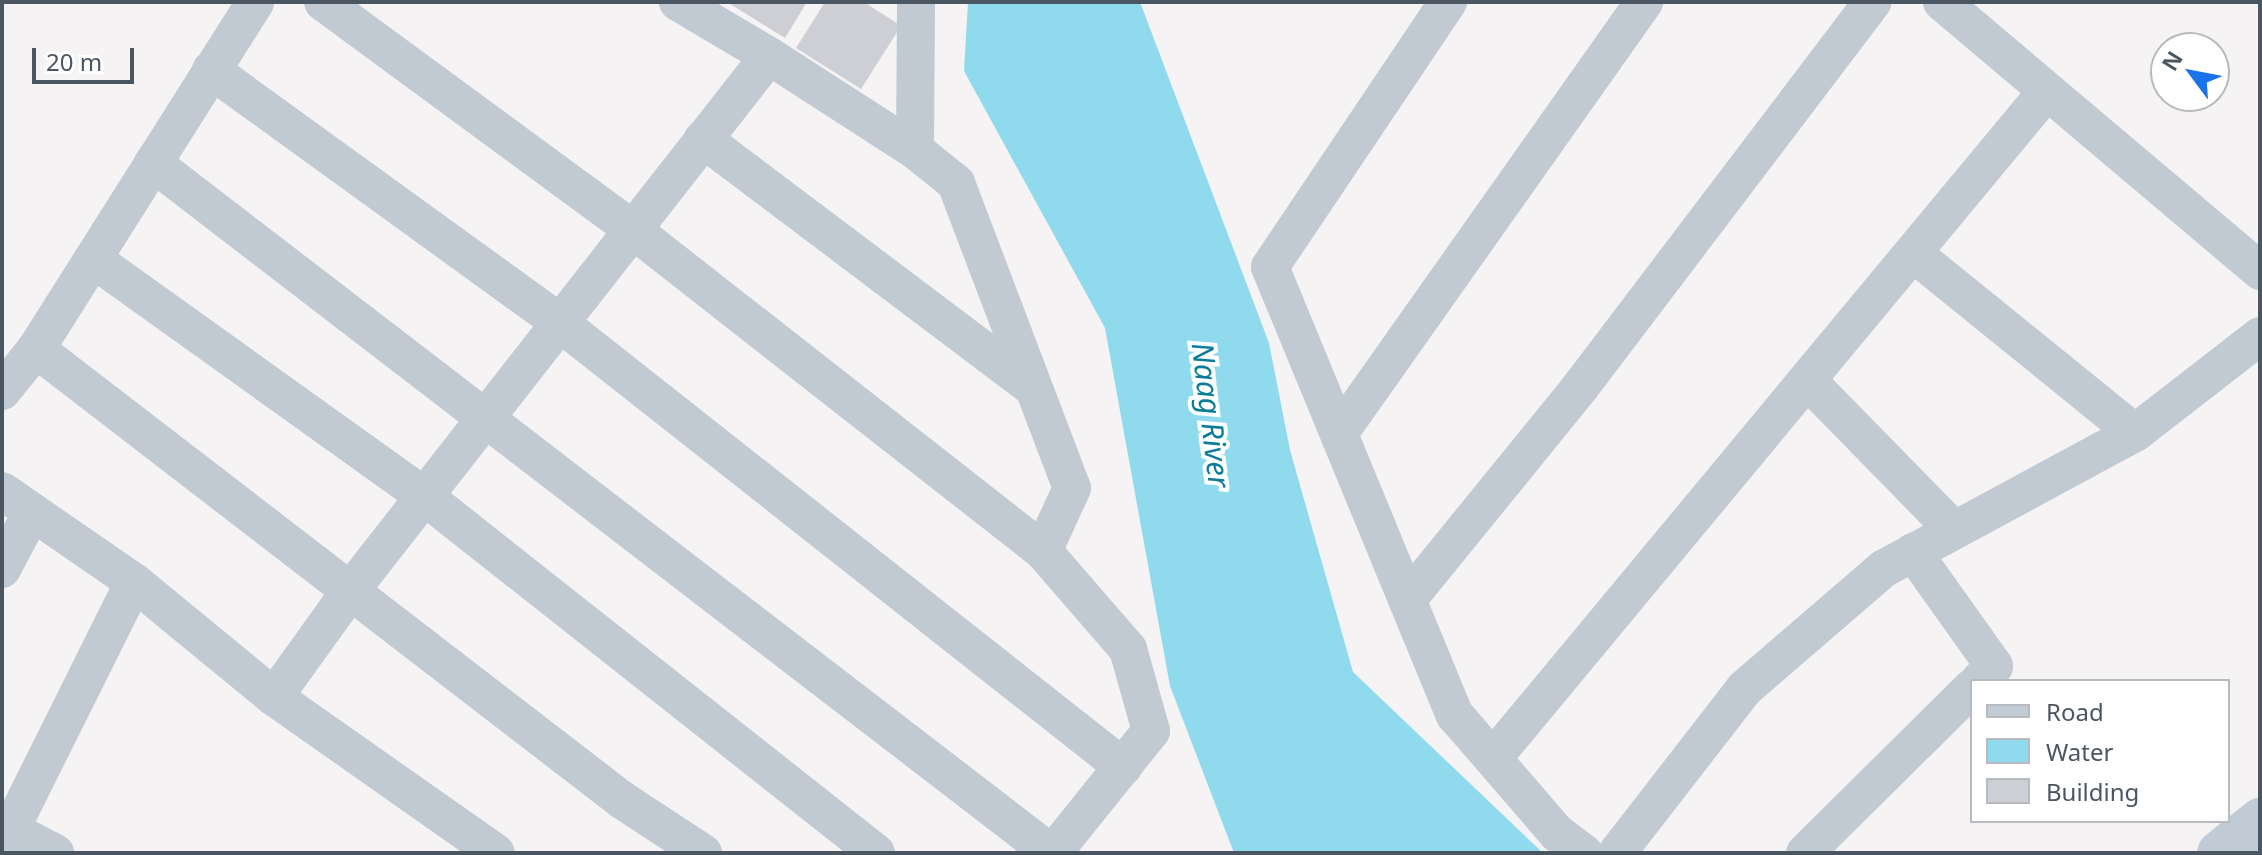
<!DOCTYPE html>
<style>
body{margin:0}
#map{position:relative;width:2262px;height:855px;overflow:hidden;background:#f5f3f3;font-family:"Noto Sans",sans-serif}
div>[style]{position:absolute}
.water>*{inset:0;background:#90daee}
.building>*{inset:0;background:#cdcfd5}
.street>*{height:38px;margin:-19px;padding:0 19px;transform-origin:19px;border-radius:19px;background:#c1cad2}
.secondary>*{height:44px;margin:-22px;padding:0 22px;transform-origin:22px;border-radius:22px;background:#c1cbd6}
span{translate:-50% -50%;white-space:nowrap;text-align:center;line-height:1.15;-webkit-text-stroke:8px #fff;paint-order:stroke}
.water-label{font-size:30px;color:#0c7c9b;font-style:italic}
.frame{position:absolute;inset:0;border:4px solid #4a5661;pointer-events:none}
.legend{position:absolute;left:1970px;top:679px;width:260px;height:144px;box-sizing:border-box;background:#fff;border:2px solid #b7bbc0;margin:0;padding:10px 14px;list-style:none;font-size:24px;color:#4a5661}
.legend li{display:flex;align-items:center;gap:16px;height:40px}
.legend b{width:40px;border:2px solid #b7bbc0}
.north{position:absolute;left:2150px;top:32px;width:80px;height:80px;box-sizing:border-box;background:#fff;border:2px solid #b7bbc0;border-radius:50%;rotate:302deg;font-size:22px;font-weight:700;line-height:32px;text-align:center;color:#4a5661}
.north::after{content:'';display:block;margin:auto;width:28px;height:36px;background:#1a73e8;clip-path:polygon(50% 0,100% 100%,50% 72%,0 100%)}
.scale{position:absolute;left:32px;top:48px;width:102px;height:36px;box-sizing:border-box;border:4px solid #4a5661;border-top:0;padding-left:10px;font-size:24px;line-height:28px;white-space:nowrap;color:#4a5661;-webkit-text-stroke:6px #fff;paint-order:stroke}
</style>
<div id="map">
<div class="water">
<div style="clip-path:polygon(968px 2px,1140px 2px,1269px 343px,1290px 450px,1353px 672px,1543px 853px,1234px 853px,1170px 686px,1105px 328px,964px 71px)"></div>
</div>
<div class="building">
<div style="clip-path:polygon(727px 2px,807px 2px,785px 38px)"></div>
<div style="clip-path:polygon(825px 2px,864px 2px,901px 26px,861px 89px,796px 48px)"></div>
</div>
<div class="street">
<div style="left:323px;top:2px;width:385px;rotate:36.3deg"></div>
<div style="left:633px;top:230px;width:521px;rotate:38.06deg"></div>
<div style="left:1043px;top:551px;width:130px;rotate:49.1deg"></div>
<div style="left:1128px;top:649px;width:85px;rotate:74.3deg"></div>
<div style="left:1151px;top:731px;width:156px;rotate:128.8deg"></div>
<div style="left:1448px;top:2px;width:319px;rotate:123.9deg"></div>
<div style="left:1270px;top:267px;width:485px;rotate:67.6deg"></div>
<div style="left:1455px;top:715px;width:156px;rotate:49.2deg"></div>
<div style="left:1557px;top:833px;width:34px;rotate:37deg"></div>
<div style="left:1942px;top:2px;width:417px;rotate:40.2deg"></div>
<div style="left:769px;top:56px;width:174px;rotate:32.8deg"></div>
<div style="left:915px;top:150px;width:53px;rotate:38.8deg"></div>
<div style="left:956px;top:183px;width:326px;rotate:69.2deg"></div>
<div style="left:1072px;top:488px;width:69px;rotate:114.7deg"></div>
<div style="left:211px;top:70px;width:431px;rotate:35.9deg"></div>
<div style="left:560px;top:323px;width:717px;rotate:38.26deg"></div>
<div style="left:703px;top:139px;width:413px;rotate:37deg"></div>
<div style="left:915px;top:150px;width:148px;rotate:-89.6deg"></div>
<div style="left:153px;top:163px;width:1132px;rotate:37.54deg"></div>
<div style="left:1914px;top:254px;width:284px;rotate:39deg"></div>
<div style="left:93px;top:259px;width:407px;rotate:35.6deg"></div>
<div style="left:424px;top:496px;width:576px;rotate:38.3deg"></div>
<div style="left:36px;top:349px;width:739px;rotate:37.58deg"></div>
<div style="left:622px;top:800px;width:97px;rotate:33.2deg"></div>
<div style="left:1809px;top:382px;width:207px;rotate:45.6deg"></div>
<div style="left:2px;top:391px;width:54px;rotate:-51deg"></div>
<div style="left:36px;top:349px;width:410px;rotate:-57.7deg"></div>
<div style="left:1340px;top:432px;width:527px;rotate:-54.74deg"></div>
<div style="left:2px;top:491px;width:160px;rotate:34.6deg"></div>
<div style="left:134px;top:582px;width:296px;rotate:116.5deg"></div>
<div style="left:1913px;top:552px;width:140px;rotate:54.6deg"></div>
<div style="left:1994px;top:666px;width:21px;rotate:135deg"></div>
<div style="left:2px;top:569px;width:62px;rotate:-62.2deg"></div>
<div style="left:134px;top:582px;width:181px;rotate:39.4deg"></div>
<div style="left:274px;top:697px;width:271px;rotate:35.1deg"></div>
<div style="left:1408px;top:599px;width:274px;rotate:-50.9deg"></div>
<div style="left:1581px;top:386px;width:482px;rotate:-52.8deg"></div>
<div style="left:274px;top:697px;width:132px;rotate:-54.3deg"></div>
<div style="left:351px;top:590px;width:678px;rotate:-51.95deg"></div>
<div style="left:769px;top:56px;width:106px;rotate:-149.3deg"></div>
<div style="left:1493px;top:758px;width:867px;rotate:-50.29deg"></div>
<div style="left:2px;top:831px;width:9px;rotate:-6deg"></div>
<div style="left:11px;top:830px;width:50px;rotate:27.6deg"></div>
<div style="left:1617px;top:853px;width:207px;rotate:-52.2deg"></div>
<div style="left:1744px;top:689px;width:184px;rotate:-40.8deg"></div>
<div style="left:1883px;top:569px;width:286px;rotate:-28.4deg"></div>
<div style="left:2135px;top:433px;width:158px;rotate:-37.8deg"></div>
<div style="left:1805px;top:853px;width:235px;rotate:-44.7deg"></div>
</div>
<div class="secondary">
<div style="left:2219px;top:853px;width:53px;rotate:-38.8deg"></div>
</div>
<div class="water-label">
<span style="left:1211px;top:415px;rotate:83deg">Naag River</span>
</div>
<div class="frame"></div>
<ul class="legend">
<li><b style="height:10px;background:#c1cbd6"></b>Road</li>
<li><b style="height:22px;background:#90daee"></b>Water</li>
<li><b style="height:22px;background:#cdcfd5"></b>Building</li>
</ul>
<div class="north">N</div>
<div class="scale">20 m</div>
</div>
